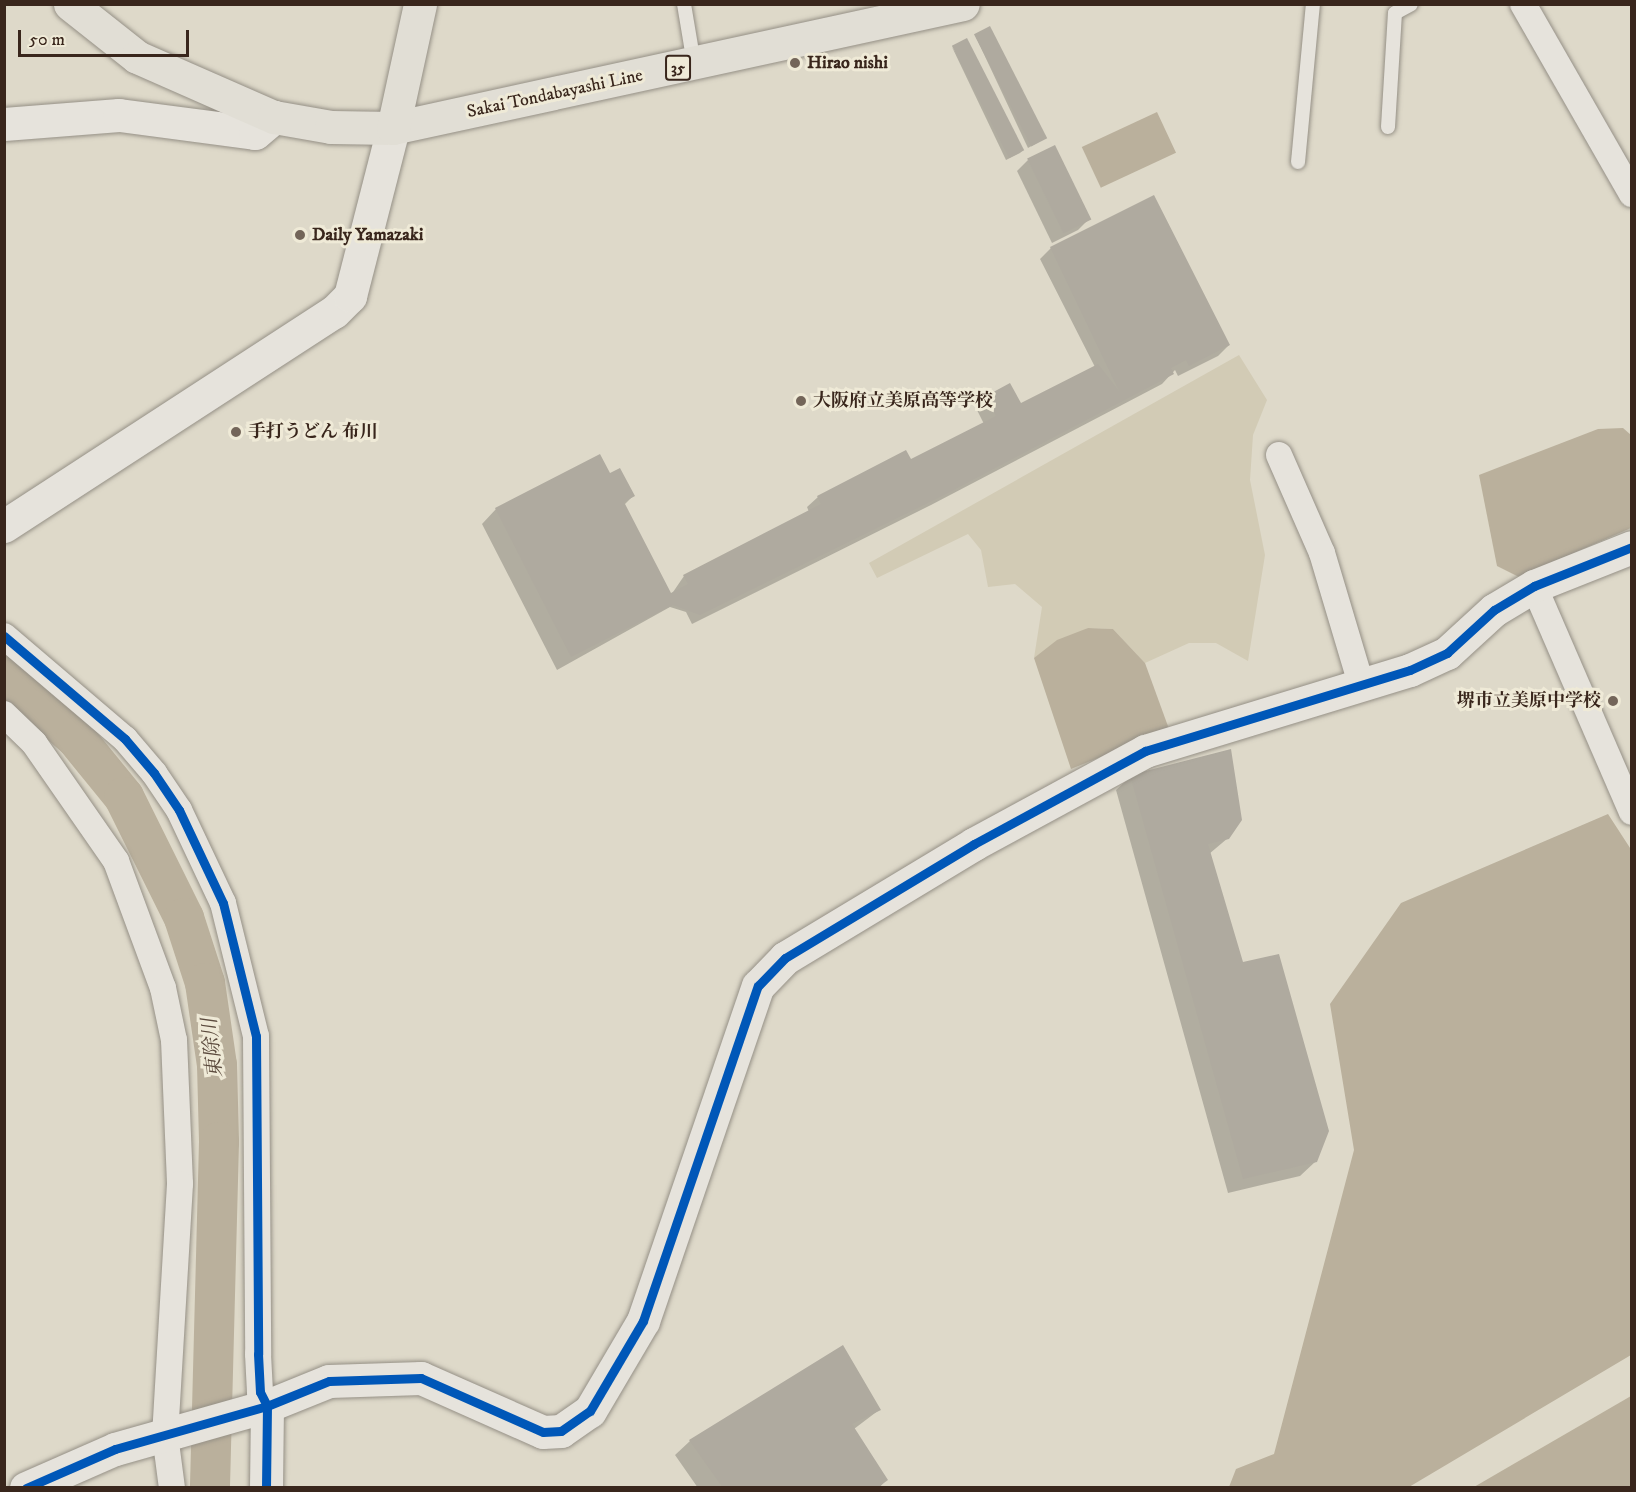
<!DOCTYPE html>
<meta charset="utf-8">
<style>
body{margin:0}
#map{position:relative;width:1636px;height:1492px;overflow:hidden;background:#ded9c9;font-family:"IM FELL DW Pica","Noto Serif JP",serif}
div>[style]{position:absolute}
.green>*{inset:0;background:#d2cbb5}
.water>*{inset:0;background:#bab09c;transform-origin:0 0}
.shadow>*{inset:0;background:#0003}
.river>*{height:40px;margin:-20px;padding:0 20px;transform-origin:20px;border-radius:20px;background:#bab09c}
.building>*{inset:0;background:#afaa9f;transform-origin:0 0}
.roads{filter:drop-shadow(0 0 2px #959086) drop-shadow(0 0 2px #959086)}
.lane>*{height:14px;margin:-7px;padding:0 7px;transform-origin:7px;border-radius:7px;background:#e6e3dc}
.street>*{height:26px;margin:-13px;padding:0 13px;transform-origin:13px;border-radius:13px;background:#e6e3dc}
.secondary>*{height:33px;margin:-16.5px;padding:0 16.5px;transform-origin:16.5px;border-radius:16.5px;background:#e6e3dc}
.primary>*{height:33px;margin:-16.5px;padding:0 16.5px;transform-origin:16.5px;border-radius:16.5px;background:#e1ded5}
.cycleway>*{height:9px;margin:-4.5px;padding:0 4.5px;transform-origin:4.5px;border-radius:4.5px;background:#0057b8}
.dots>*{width:16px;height:16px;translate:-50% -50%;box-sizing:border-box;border:3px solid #efead7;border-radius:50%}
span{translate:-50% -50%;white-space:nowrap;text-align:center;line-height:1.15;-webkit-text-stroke:6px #efead7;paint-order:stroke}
.shield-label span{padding:2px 4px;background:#efead7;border:2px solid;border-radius:4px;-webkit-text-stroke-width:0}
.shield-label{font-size:16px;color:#39261c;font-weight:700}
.poi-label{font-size:18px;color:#39261c;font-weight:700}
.left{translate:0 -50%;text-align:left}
.right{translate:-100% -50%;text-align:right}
.street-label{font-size:18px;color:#39261c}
.water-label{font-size:20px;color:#5b4a3d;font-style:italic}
.frame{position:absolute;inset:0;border:6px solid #39261c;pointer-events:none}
.scale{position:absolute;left:18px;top:30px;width:171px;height:27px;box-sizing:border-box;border:3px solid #39261c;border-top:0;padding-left:8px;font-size:18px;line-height:21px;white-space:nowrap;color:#39261c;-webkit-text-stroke:4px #efead7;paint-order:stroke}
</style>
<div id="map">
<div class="green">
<div style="clip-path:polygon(1239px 355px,1267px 400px,1253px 435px,1250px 480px,1265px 555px,1248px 661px,1216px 643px,1189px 643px,1145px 663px,1113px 629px,1088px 628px,1034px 658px,1042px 607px,1015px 584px,988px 587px,981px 550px,968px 534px,877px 578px,869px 563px)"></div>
</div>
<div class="water">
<div style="left:1157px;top:112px;width:45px;height:83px;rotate:65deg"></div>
<div style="clip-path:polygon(1623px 428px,1631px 435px,1631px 528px,1519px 577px,1497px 566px,1479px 475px,1598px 429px)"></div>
<div style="clip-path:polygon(1088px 628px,1113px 629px,1145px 663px,1169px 729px,1071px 769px,1034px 658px,1057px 640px)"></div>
<div style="clip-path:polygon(1608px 814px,1632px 851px,1631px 1355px,1409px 1487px,1229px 1487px,1236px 1469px,1274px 1454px,1354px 1150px,1330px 1004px,1401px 903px)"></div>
<div style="clip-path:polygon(1631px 1396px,1631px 1487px,1474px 1487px)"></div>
</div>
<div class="shadow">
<div style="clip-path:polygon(975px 35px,1042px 140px,1028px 148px)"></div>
<div style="clip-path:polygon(952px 47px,1023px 150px,1020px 153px,1006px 160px)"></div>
<div style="clip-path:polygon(1028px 160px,1089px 219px,1078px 230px,1052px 243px,1017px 171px)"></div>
<div style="clip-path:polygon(1153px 197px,1229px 345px,1218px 356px,1178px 376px,1175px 370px,1162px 384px,931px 505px,692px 624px,686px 612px,670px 607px,557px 670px,482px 524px,496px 509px,610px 475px,633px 496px,624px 505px,671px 595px,684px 576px,809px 512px,807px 507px,818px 497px,910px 461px,984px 424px,976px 408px,987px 397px,1020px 405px,1095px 367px,1040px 259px,1051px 248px)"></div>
<div style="clip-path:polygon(1131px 776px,1228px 838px,1209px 854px,1242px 964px,1315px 1162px,1300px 1176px,1228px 1193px,1116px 790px)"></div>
<div style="clip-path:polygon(879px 1410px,854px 1429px,886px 1480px,879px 1488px,698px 1488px,675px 1455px,690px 1441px)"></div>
</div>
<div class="river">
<div style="left:4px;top:675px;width:96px;rotate:41.2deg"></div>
<div style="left:76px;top:738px;width:76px;rotate:50.9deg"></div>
<div style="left:124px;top:797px;width:135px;rotate:63.6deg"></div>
<div style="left:184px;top:918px;width:68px;rotate:72.1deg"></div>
<div style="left:205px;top:983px;width:83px;rotate:81.7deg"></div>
<div style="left:217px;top:1065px;width:77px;rotate:88.5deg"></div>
<div style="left:219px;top:1142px;width:346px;rotate:91.5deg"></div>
</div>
<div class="building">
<div style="left:990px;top:26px;width:126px;height:18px;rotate:63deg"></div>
<div style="left:967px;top:38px;width:126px;height:17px;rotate:63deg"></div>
<div style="left:1055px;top:145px;width:83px;height:31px;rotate:64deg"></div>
<div style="clip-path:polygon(1154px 195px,1230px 345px,1189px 366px,1186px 360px,1171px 368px,1174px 374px,944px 495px,700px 615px,673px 605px,571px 657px,495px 508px,600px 454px,610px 473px,620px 468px,635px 496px,624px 502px,671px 593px,688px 584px,683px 575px,821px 504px,817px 496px,906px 450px,911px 459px,996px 416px,986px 396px,1010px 383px,1021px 403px,1098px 364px,1119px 391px,1050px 247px)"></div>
<div style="clip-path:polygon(1231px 749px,1242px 820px,1229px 839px,1208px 844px,1243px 962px,1279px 954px,1329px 1131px,1317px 1162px,1243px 1179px,1130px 775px)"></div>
<div style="clip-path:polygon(843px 1345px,881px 1410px,852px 1424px,888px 1480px,877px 1488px,723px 1488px,689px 1440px)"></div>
</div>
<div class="roads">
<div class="lane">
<div style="left:684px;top:4px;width:61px;rotate:80.5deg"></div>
<div style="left:1388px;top:127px;width:114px;rotate:-86.5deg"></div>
<div style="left:1395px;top:13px;width:18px;rotate:-29deg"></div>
<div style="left:1298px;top:162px;width:159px;rotate:-84.6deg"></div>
</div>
<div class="street">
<div style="left:1523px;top:4px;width:219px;rotate:60.2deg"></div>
<div style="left:1279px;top:455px;width:107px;rotate:66.3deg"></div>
<div style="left:1322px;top:553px;width:137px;rotate:73.4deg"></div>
<div style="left:1534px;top:586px;width:246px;rotate:66.6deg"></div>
<div style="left:4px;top:636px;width:159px;rotate:40.4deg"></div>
<div style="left:125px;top:739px;width:45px;rotate:49.5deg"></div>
<div style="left:154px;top:773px;width:45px;rotate:56deg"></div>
<div style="left:179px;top:810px;width:103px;rotate:64.7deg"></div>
<div style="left:223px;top:903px;width:137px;rotate:76.1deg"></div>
<div style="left:256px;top:1036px;width:318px;rotate:89.6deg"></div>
<div style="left:258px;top:1354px;width:38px;rotate:87deg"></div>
<div style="left:260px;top:1392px;width:16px;rotate:63deg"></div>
<div style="left:4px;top:714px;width:42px;rotate:44deg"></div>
<div style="left:34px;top:743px;width:144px;rotate:55.2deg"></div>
<div style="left:116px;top:861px;width:135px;rotate:69.7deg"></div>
<div style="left:163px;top:988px;width:53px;rotate:78.1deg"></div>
<div style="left:174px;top:1040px;width:144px;rotate:87.6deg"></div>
<div style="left:180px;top:1184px;width:251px;rotate:93.4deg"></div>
<div style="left:165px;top:1435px;width:53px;rotate:82.5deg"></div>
</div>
<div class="secondary">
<div style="left:4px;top:124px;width:115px;rotate:-4.5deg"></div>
<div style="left:119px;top:115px;width:137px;rotate:7.5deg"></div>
<div style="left:255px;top:133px;width:25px;rotate:-40deg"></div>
<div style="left:4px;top:526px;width:393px;rotate:-33deg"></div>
<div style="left:334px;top:312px;width:23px;rotate:-45deg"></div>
<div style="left:350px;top:296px;width:173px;rotate:-75.6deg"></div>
<div style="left:26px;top:1488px;width:97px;rotate:-23.7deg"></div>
<div style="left:115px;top:1449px;width:158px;rotate:-15.8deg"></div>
<div style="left:267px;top:1406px;width:67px;rotate:-22deg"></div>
<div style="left:329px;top:1381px;width:92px;rotate:-1.9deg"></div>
<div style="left:421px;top:1378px;width:133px;rotate:23.9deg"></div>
<div style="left:543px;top:1432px;width:18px;rotate:-3deg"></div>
<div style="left:561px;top:1431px;width:35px;rotate:-35deg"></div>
<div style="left:590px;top:1411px;width:104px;rotate:-59.5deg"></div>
<div style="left:643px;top:1321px;width:354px;rotate:-71.1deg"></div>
<div style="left:758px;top:986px;width:39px;rotate:-46deg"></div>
<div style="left:785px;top:958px;width:221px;rotate:-31.1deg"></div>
<div style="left:974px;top:844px;width:195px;rotate:-28.5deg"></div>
<div style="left:1145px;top:751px;width:277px;rotate:-17deg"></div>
<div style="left:1410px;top:670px;width:41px;rotate:-24.7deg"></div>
<div style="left:1447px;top:653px;width:64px;rotate:-42.5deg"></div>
<div style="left:1494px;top:610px;width:47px;rotate:-31deg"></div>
<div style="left:1534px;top:586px;width:105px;rotate:-21.7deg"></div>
<div style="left:266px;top:1488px;width:82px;rotate:-89.3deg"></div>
</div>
<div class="primary">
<div style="left:70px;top:4px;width:85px;rotate:38.3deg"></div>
<div style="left:137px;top:57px;width:150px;rotate:23.7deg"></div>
<div style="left:274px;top:117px;width:58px;rotate:10deg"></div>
<div style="left:331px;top:127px;width:62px;rotate:0.9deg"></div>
<div style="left:393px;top:128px;width:583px;rotate:-12.27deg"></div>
<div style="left:393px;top:128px;width:127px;rotate:-77.7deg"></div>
</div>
</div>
<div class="cycleway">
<div style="left:4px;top:636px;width:159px;rotate:40.4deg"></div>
<div style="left:125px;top:739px;width:45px;rotate:49.5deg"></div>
<div style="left:154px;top:773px;width:45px;rotate:56deg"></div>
<div style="left:179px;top:810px;width:103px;rotate:64.7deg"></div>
<div style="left:223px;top:903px;width:137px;rotate:76.1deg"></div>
<div style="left:256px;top:1036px;width:318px;rotate:89.6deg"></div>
<div style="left:258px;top:1354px;width:38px;rotate:87deg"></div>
<div style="left:260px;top:1392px;width:16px;rotate:63deg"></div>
<div style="left:267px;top:1406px;width:82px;rotate:90.7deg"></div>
<div style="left:26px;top:1488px;width:97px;rotate:-23.7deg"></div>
<div style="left:115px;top:1449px;width:158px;rotate:-15.8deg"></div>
<div style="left:267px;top:1406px;width:67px;rotate:-22deg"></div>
<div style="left:329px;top:1381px;width:92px;rotate:-1.9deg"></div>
<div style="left:421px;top:1378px;width:133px;rotate:23.9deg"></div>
<div style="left:543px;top:1432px;width:18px;rotate:-3deg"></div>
<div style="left:561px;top:1431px;width:35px;rotate:-35deg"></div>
<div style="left:590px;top:1411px;width:104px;rotate:-59.5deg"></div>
<div style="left:643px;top:1321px;width:354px;rotate:-71.1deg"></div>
<div style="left:758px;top:986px;width:39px;rotate:-46deg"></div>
<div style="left:785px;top:958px;width:221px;rotate:-31.1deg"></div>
<div style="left:974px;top:844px;width:195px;rotate:-28.5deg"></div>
<div style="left:1145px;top:751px;width:277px;rotate:-17deg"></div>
<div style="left:1410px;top:670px;width:41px;rotate:-24.7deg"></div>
<div style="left:1447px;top:653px;width:64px;rotate:-42.5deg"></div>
<div style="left:1494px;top:610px;width:47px;rotate:-31deg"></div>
<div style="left:1534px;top:586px;width:105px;rotate:-21.7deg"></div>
</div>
<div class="dots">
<div style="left:795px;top:63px;background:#736559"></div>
<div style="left:300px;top:235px;background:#736559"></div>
<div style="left:801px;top:401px;background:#736559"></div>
<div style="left:236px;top:432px;background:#736559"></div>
<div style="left:1613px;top:701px;background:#736559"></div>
</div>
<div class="shield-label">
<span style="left:678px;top:68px">35</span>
</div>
<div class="poi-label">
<span class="left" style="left:807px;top:63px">Hirao nishi</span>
<span class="left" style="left:312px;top:235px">Daily Yamazaki</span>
<span class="left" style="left:813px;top:401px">大阪府立美原高等学校</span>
<span class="left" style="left:248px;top:432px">手打うどん 布川</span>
<span class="right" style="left:1601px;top:701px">堺市立美原中学校</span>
</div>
<div class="street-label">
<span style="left:555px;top:94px;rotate:-12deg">Sakai Tondabayashi Line</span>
</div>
<div class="water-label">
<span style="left:213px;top:1048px;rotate:-96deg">東除川</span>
</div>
<div class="frame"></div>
<div class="scale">50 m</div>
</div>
